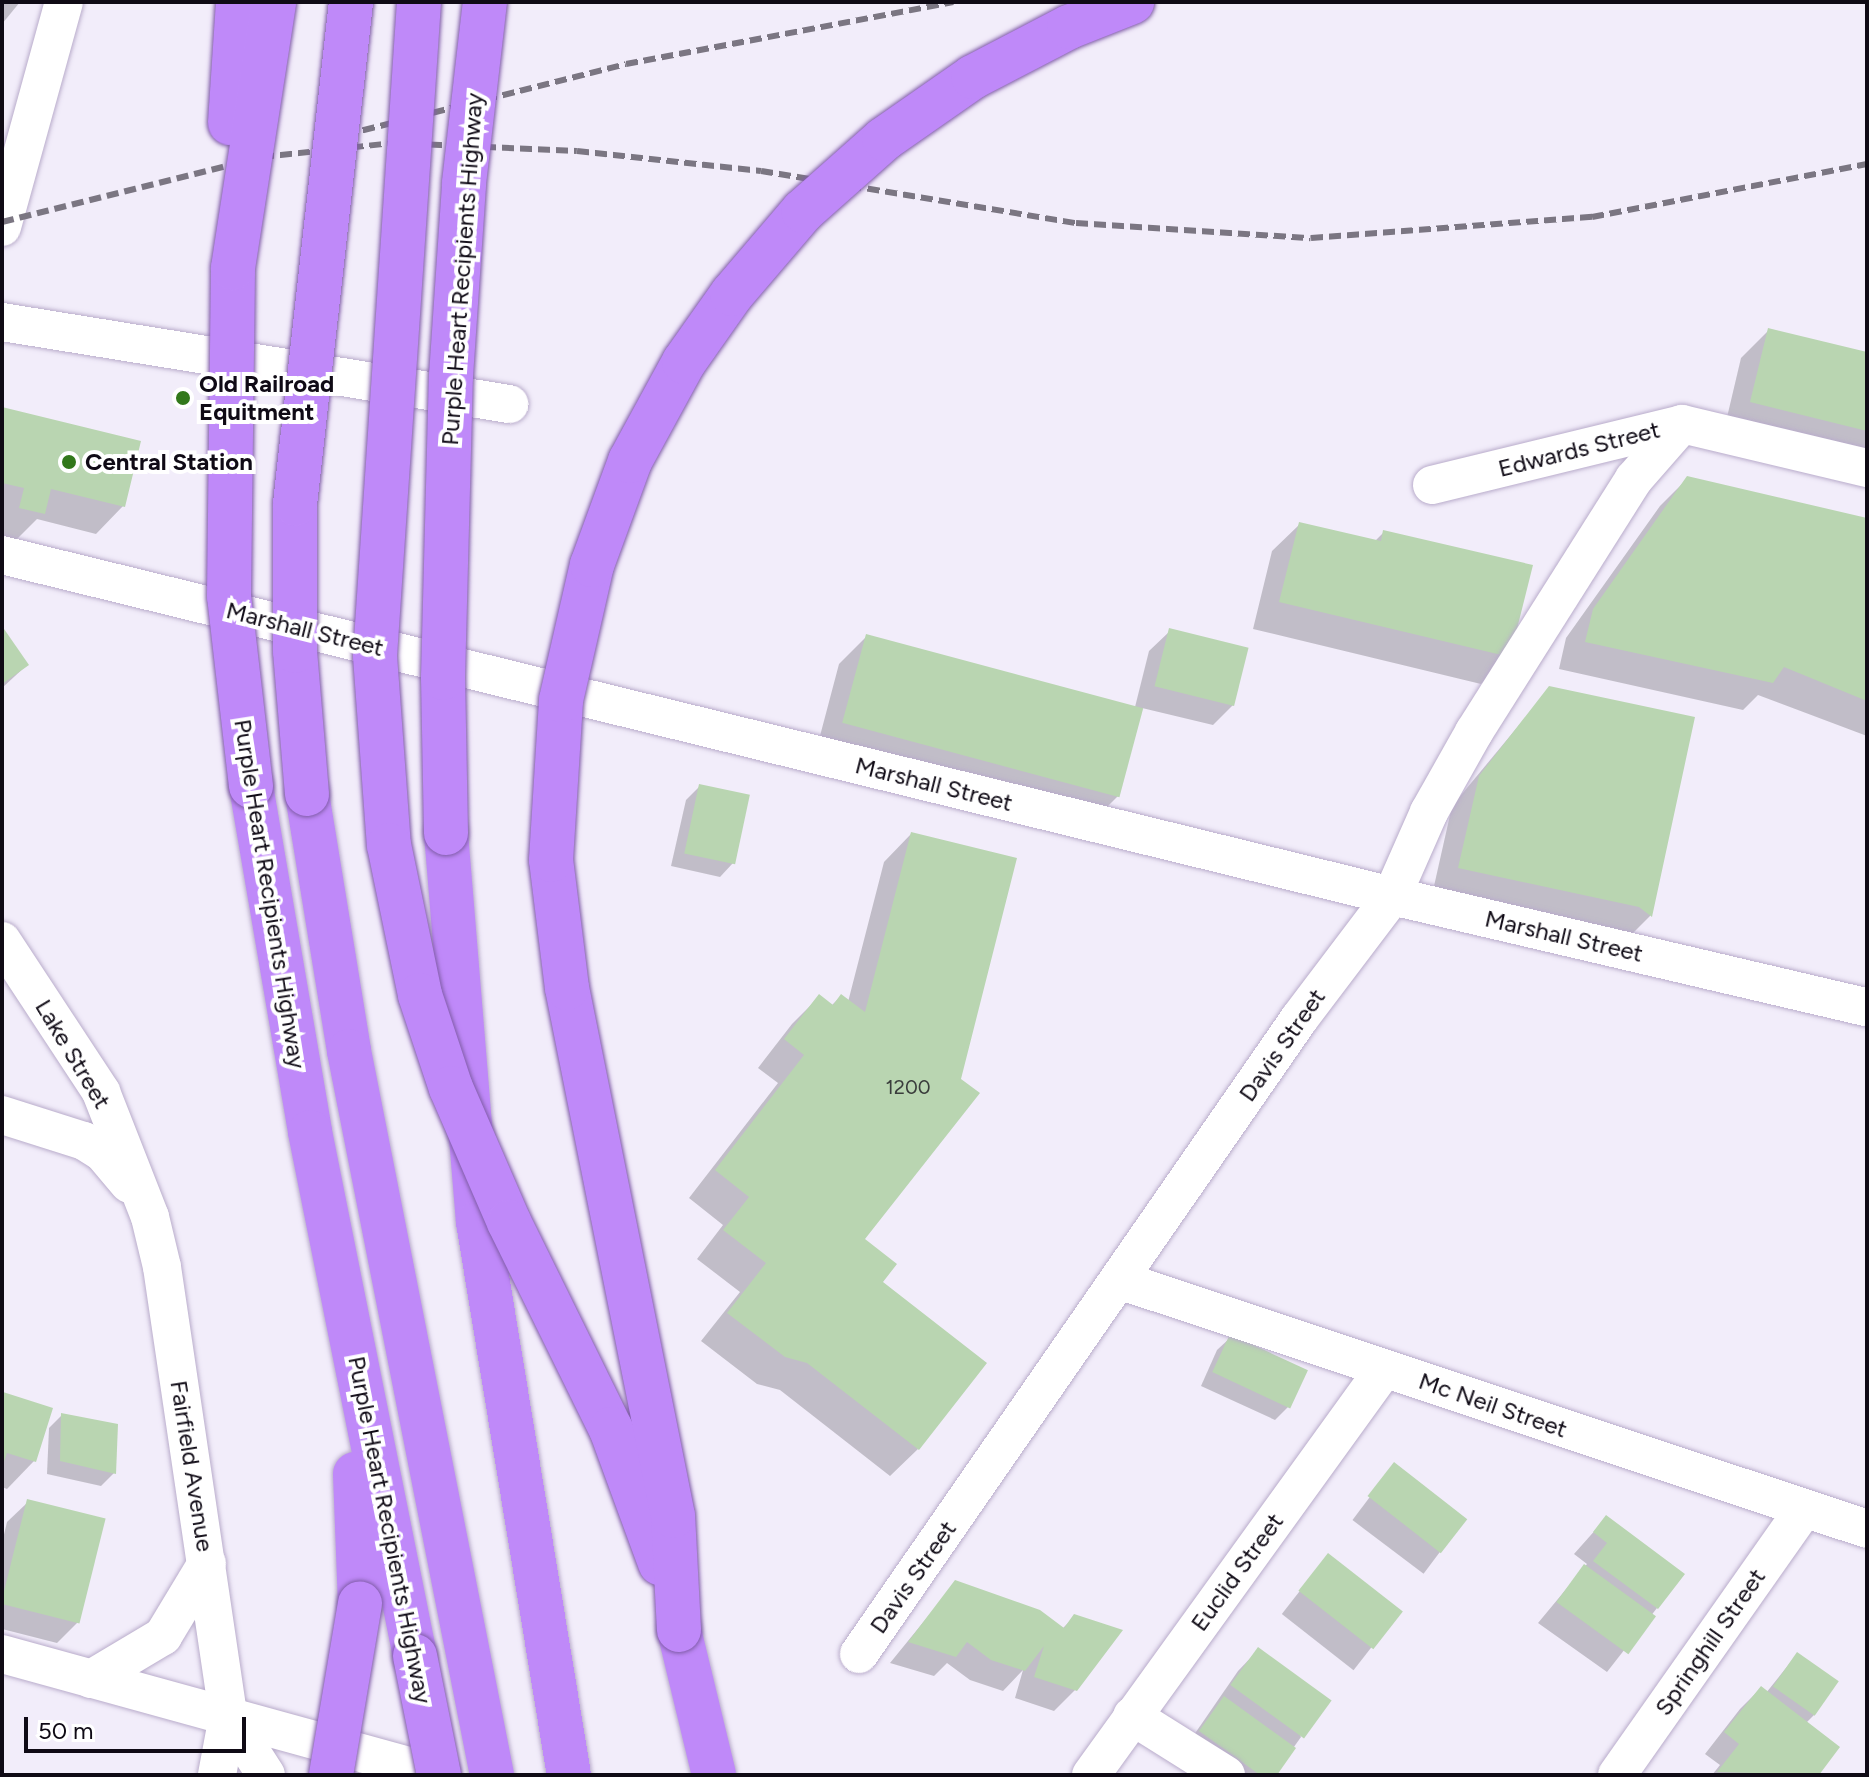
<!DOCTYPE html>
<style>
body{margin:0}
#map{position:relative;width:1869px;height:1777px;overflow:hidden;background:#f2edfa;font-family:Figtree,sans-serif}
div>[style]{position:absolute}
.shadow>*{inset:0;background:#0003;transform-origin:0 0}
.building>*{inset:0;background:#b9d5b1;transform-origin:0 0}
.roads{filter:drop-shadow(0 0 2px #b9accb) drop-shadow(0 0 2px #b9accb)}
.minor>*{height:38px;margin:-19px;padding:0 19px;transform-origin:19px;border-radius:19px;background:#fff}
.highway>*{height:44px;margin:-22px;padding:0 22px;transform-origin:22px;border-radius:22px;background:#bf89f9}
.rail>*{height:6px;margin-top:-3px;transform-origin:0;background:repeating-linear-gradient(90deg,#7b7682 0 12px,transparent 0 18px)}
.bridges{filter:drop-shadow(0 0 2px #815da9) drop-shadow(0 0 2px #815da9)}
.highway-bridge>*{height:44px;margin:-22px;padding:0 22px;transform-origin:22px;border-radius:22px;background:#bf89f9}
.dots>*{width:22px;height:22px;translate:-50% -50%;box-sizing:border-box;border:4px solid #fff;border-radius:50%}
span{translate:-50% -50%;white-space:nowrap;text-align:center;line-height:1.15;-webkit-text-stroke:8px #fff;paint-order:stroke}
.number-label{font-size:20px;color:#3a3d3c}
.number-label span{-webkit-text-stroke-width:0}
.street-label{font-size:24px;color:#0f0a15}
.poi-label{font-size:24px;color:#0f0a15;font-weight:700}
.left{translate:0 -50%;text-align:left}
.frame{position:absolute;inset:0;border:4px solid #0f0a15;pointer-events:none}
.scale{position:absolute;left:24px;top:1717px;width:222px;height:36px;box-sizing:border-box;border:4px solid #0f0a15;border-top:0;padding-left:10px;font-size:24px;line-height:28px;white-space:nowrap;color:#0f0a15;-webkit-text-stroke:6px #fff;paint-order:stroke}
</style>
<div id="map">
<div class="shadow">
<div style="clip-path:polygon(2px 2px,20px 2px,2px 24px)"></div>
<div style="clip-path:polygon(1769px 330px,1867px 354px,1867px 465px,1724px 430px,1741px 358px)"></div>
<div style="clip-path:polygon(2px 409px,123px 506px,96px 534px,37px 519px,16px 540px,2px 537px)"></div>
<div style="clip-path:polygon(1688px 478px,1867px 520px,1867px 736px,1758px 695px,1743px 710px,1559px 669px,1566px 638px,1660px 506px)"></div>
<div style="clip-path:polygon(1300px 524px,1374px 542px,1384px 532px,1509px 656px,1481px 684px,1253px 629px,1272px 551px)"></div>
<div style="clip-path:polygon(2px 631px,27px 665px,2px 688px)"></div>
<div style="clip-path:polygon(1170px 631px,1234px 704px,1213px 725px,1142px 708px,1119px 795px,1091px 823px,816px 751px,839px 664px,866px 637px,1135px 707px,1149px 651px)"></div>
<div style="clip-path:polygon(1549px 689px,1693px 719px,1650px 916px,1623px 943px,1432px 895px,1452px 806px)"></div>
<div style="clip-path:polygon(699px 787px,733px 863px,720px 877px,671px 866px,686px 800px)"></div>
<div style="clip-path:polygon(911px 834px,863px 1240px,881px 1283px,918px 1449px,890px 1476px,780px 1390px,757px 1384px,701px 1341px,740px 1292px,697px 1259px,723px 1225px,689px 1198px,778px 1083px,758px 1068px,792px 1024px,819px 997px,831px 1006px,841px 996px,848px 1002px,884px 862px)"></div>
<div style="clip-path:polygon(1231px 1337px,1289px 1406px,1275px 1420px,1201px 1386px,1217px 1350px)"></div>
<div style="clip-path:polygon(3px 1395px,34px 1461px,7px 1489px,2px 1487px)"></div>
<div style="clip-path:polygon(62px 1415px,114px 1473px,101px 1486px,47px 1474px,49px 1428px)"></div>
<div style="left:1394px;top:1465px;width:89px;height:69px;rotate:37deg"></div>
<div style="clip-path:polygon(28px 1502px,78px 1622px,57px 1643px,2px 1629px,2px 1543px,7px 1522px)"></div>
<div style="clip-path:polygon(1606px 1518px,1657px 1608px,1607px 1672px,1538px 1623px,1587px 1564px,1574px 1554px)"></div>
<div style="left:1328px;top:1555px;width:91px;height:75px;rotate:38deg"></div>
<div style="clip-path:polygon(956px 1582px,1062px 1629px,1075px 1616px,1075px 1690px,1054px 1711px,1015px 1698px,1023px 1670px,1003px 1691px,970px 1680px,947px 1663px,934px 1676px,890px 1663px)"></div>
<div style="clip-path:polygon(1258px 1650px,1301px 1737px,1274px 1775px,1228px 1775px,1187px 1745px,1238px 1671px)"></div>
<div style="clip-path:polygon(1797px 1654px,1814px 1715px,1806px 1723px,1838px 1748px,1817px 1775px,1712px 1775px,1720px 1765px,1705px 1754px,1740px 1709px,1761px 1688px,1766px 1693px)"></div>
</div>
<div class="building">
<div style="clip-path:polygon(1768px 328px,1867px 352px,1867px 431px,1750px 402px)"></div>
<div style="clip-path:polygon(2px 407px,141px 441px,125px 507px,51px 489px,45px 514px,19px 508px,24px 488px,2px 483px)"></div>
<div style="clip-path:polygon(1687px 476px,1867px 518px,1867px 701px,1784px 667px,1773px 683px,1585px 642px,1593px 609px)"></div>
<div style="clip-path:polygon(1299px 522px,1381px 541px,1383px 530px,1533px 565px,1510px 657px,1279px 602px)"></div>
<div style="clip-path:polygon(2px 626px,29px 665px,2px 684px)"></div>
<div style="left:1169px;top:628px;width:82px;height:60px;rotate:14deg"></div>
<div style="left:866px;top:634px;width:287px;height:92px;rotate:15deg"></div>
<div style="clip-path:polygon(1549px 686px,1695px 717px,1652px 917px,1639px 907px,1458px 868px,1479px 776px)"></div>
<div style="left:699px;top:784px;width:52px;height:71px;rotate:12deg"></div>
<div style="clip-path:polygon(911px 832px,1017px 858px,961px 1079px,980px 1093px,865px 1239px,897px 1264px,883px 1282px,987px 1363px,919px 1450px,807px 1363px,785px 1357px,727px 1313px,766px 1263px,723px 1230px,749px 1197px,715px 1170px,804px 1055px,784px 1039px,819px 994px,833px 1005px,841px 994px,865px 1012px)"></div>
<div style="left:1230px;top:1334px;width:86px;height:42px;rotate:25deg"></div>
<div style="clip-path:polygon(3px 1392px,53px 1408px,36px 1462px,7px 1453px,2px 1467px)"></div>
<div style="clip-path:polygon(61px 1413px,118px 1424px,116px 1474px,60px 1461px)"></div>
<div style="left:1394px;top:1462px;width:93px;height:43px;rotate:38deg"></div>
<div style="left:27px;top:1499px;width:81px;height:108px;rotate:14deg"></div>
<div style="clip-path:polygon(1606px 1515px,1685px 1574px,1658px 1609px,1593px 1561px,1607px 1543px,1593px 1532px)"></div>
<div style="left:1328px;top:1553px;width:95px;height:48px;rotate:38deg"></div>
<div style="left:1584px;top:1564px;width:89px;height:47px;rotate:36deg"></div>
<div style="clip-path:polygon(955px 1580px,1040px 1610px,1064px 1628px,1074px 1614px,1123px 1630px,1077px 1691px,1034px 1677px,1044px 1646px,1025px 1671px,991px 1660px,967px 1642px,956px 1657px,908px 1642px)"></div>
<div style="left:1258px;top:1647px;width:91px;height:47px;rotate:36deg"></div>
<div style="left:1797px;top:1652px;width:51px;height:42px;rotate:35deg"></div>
<div style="clip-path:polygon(1761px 1686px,1840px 1747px,1819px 1775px,1717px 1772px,1739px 1744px,1724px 1732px)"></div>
<div style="clip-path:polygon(1224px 1696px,1296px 1748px,1277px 1775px,1260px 1775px,1199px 1731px)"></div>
</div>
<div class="roads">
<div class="minor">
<div style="left:2px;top:227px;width:233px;rotate:-74.6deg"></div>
<div style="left:2px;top:322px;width:514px;rotate:9.19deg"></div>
<div style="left:1432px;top:485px;width:257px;rotate:-13.7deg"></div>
<div style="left:1682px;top:424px;width:190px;rotate:13.4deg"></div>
<div style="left:2px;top:555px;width:1431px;rotate:13.78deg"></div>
<div style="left:1392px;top:896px;width:488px;rotate:13.2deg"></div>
<div style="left:2px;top:941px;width:181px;rotate:56.7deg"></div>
<div style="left:101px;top:1092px;width:134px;rotate:68.6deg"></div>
<div style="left:150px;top:1217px;width:51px;rotate:76.5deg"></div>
<div style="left:162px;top:1267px;width:454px;rotate:81.6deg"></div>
<div style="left:228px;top:1716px;width:60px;rotate:100.6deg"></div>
<div style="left:2px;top:1115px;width:86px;rotate:17.6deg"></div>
<div style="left:84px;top:1141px;width:22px;rotate:32deg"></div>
<div style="left:103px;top:1153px;width:40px;rotate:50deg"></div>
<div style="left:1119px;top:1280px;width:788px;rotate:18.41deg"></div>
<div style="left:2px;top:1654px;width:455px;rotate:15.4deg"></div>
<div style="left:859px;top:1654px;width:773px;rotate:-55.28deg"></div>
<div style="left:1299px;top:1019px;width:154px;rotate:-52.9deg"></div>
<div style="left:1392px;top:896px;width:92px;rotate:-66.2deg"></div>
<div style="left:1429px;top:812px;width:92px;rotate:-60.6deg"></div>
<div style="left:1474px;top:732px;width:299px;rotate:-57.7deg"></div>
<div style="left:1634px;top:479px;width:73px;rotate:-48.9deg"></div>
<div style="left:91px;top:1679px;width:84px;rotate:-30.8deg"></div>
<div style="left:163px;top:1636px;width:85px;rotate:-58.9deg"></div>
<div style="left:228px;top:1716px;width:70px;rotate:57.2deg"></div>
<div style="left:1132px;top:1716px;width:111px;rotate:32.1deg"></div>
<div style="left:1091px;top:1775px;width:501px;rotate:-54.18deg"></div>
<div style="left:1617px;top:1775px;width:325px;rotate:-54.9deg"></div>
</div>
<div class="highway">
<div style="left:251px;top:786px;width:351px;rotate:80.3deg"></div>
<div style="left:310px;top:1132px;width:534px;rotate:78.67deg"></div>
<div style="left:307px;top:794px;width:260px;rotate:80.7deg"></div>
<div style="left:349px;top:1051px;width:738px;rotate:78.83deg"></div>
<div style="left:446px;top:833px;width:390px;rotate:85.3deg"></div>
<div style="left:478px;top:1222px;width:560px;rotate:80.66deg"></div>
<div style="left:355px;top:1474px;width:129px;rotate:87.8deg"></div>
<div style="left:679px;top:1630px;width:149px;rotate:76.4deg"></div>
</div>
</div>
<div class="rail">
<div style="left:328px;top:139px;width:307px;rotate:-14.1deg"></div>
<div style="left:626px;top:64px;width:333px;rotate:-10.7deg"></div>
<div style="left:262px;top:157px;width:133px;rotate:-6.1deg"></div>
<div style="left:394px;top:143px;width:183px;rotate:2.5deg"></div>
<div style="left:577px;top:151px;width:185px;rotate:6.2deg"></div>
<div style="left:761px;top:171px;width:319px;rotate:9.4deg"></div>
<div style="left:1076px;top:223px;width:235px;rotate:3.7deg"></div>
<div style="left:1311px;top:238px;width:282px;rotate:-4.3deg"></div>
<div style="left:1592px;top:217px;width:280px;rotate:-10.9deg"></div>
<div style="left:2px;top:222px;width:276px;rotate:-14deg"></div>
</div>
<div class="bridges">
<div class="highway-bridge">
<div style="left:419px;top:2px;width:655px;rotate:93.85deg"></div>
<div style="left:375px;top:656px;width:190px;rotate:85.8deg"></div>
<div style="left:389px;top:845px;width:153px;rotate:78.3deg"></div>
<div style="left:420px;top:995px;width:98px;rotate:71.6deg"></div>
<div style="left:451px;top:1088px;width:146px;rotate:66.6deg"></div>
<div style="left:509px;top:1222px;width:231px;rotate:63.8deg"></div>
<div style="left:611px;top:1429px;width:143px;rotate:69.9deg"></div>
<div style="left:230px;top:123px;width:121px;rotate:-86.2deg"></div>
<div style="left:251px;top:786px;width:191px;rotate:-96.6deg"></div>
<div style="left:229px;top:596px;width:328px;rotate:-89.3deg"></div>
<div style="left:233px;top:268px;width:269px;rotate:-81.2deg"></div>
<div style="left:307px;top:794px;width:144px;rotate:-94.8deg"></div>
<div style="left:295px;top:651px;width:147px;rotate:-90deg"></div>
<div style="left:295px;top:504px;width:505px;rotate:-83.63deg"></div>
<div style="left:446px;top:833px;width:155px;rotate:-91.1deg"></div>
<div style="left:443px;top:678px;width:302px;rotate:-88.5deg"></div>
<div style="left:451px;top:376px;width:193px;rotate:-86.1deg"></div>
<div style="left:464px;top:183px;width:182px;rotate:-83.4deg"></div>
<div style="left:679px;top:1630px;width:114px;rotate:-93deg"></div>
<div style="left:673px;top:1516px;width:539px;rotate:-101.35deg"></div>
<div style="left:567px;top:988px;width:129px;rotate:-97.1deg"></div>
<div style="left:551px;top:860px;width:160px;rotate:-86.4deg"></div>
<div style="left:561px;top:700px;width:139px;rotate:-77.1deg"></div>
<div style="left:592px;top:565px;width:111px;rotate:-69.9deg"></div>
<div style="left:630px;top:461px;width:113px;rotate:-61.4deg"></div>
<div style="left:684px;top:362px;width:83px;rotate:-54.8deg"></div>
<div style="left:732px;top:294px;width:109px;rotate:-49.5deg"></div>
<div style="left:803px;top:211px;width:108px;rotate:-41.6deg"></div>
<div style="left:884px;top:139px;width:108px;rotate:-34.9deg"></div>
<div style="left:973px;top:77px;width:108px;rotate:-27.5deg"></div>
<div style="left:1069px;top:27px;width:68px;rotate:-21.6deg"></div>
<div style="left:415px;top:1656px;width:121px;rotate:78.6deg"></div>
<div style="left:331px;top:1775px;width:174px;rotate:-80.4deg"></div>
</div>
</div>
<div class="dots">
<div style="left:183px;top:398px;background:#32781b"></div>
<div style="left:69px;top:462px;background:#32781b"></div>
</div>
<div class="number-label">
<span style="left:908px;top:1087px">1200</span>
</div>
<div class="street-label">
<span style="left:462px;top:269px;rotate:-86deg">Purple Heart Recipients Highway</span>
<span style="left:1579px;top:449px;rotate:-14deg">Edwards Street</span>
<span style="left:305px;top:629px;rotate:14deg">Marshall Street</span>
<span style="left:934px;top:784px;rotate:14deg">Marshall Street</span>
<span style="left:270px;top:894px;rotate:81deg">Purple Heart Recipients Highway</span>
<span style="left:1564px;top:936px;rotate:13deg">Marshall Street</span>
<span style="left:1282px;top:1045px;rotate:-55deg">Davis Street</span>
<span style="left:73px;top:1054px;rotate:59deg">Lake Street</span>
<span style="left:1493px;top:1405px;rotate:19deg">Mc Neil Street</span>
<span style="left:192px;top:1466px;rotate:81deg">Fairfield Avenue</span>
<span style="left:390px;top:1530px;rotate:79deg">Purple Heart Recipients Highway</span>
<span style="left:1237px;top:1572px;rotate:-54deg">Euclid Street</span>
<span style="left:913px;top:1577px;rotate:-55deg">Davis Street</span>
<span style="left:1710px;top:1642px;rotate:-55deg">Springhill Street</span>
</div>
<div class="poi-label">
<span class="left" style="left:199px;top:398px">Old Railroad<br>Equitment</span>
<span class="left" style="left:85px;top:462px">Central Station</span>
</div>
<div class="frame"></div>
<div class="scale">50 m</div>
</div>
